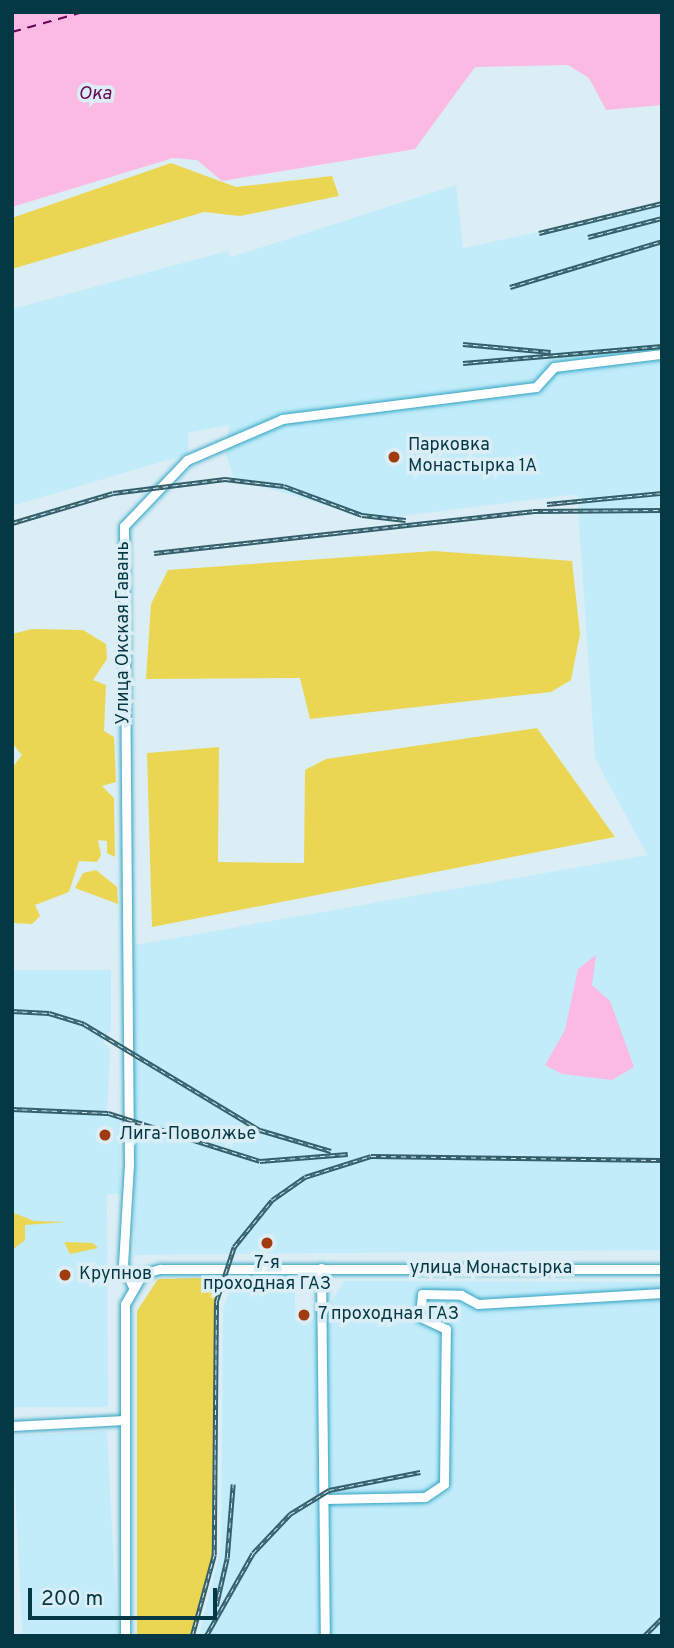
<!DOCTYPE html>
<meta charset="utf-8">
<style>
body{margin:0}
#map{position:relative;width:674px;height:1648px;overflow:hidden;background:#dceef5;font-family:Overpass,sans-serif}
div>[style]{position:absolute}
.built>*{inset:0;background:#c2ecfa;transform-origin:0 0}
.green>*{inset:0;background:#ead652}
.water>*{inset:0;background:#fabae3}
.ferry>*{height:2px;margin-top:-1px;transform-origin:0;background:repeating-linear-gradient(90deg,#660550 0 9px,transparent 0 16px)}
.roads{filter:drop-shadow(0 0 2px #30a4c3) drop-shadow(0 0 2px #30a4c3)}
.minor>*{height:9px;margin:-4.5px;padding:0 4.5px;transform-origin:4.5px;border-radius:4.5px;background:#fff}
.rail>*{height:4.5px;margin-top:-2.25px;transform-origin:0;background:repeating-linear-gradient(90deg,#dceef5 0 5px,#335f6b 0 10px);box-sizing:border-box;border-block:2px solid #335f6b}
.dots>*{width:19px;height:19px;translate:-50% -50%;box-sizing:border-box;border:4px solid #dceef5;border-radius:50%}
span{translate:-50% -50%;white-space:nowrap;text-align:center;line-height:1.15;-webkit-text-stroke:7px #dceef5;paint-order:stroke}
.poi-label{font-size:18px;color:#053845}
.left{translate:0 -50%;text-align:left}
.street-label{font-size:18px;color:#053845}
.water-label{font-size:19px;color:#660550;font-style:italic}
.frame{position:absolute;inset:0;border:14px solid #053845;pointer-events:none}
.scale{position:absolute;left:28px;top:1588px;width:189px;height:32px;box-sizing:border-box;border:4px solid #053845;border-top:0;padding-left:9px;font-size:21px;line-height:24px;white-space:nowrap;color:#053845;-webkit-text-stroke:5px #dceef5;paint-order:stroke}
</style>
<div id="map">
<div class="built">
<div style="clip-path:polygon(456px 185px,463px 248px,662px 206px,662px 1250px,134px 1255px,135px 945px,647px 855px,595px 758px,577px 494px,386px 518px,355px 514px,234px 478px,226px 454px,229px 425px,188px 433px,188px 454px,12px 506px,12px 309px,227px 251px,231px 257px)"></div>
<div style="clip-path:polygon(12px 970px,111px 970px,111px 1029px,103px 1043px,110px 1048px,107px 1116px,120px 1119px,120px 1194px,107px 1194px,108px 1407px,12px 1407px)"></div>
<div style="clip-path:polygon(344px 1281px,662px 1282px,662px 1636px,199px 1636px,221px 1547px,223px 1310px,232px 1284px,288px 1282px,295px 1286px,295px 1310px,326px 1310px)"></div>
<div style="left:107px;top:1431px;width:205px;height:95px;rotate:87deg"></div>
</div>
<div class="green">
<div style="clip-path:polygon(171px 163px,236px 187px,332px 176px,339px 196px,240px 216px,204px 212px,12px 269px,12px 218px)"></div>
<div style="clip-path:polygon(434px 551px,572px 561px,580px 634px,571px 680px,551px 692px,310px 719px,300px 678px,146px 679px,151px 604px,168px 570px)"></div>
<div style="clip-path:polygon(32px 629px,83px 630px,106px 644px,107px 659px,93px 680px,106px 685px,104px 731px,114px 737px,116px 782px,102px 786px,114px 798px,115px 857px,107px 853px,107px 841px,98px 840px,101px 855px,97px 862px,79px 861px,69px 892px,35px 905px,40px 916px,32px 924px,12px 923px,12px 768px,22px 755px,12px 743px,12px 634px)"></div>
<div style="clip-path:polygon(537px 728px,615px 837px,152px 927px,147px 753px,219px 747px,218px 862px,304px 863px,305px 770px,326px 759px)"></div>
<div style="clip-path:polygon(96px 870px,117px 887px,118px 904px,75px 888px,83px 873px)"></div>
<div style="clip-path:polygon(14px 1213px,34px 1221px,66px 1222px,25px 1225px,25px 1240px,12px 1250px)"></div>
<div style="clip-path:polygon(64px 1242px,93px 1243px,98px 1248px,70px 1254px)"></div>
<div style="clip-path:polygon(201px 1278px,201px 1297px,203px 1281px,208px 1279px,206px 1289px,219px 1284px,216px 1296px,209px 1296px,216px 1297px,212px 1563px,190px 1636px,137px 1636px,137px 1311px,158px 1279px)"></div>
</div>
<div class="water">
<div style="clip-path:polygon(12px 12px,662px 12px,662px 105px,606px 110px,589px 78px,568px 65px,475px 67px,415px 149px,222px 181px,197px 160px,173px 158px,12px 207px)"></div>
<div style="clip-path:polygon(596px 955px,592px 985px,610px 1001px,634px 1067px,612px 1080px,562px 1074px,545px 1065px,565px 1030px,578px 969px)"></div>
</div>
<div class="ferry">
<div style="left:12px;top:32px;width:74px;rotate:-15.7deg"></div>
</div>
<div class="roads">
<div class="minor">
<div style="left:321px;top:1268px;width:368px;rotate:89.4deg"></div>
<div style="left:132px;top:1285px;width:22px;rotate:-114deg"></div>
<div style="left:123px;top:1265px;width:102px;rotate:-86.6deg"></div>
<div style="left:129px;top:1163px;width:637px;rotate:-90.45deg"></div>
<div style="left:124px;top:526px;width:91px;rotate:-46.3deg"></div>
<div style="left:187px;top:460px;width:103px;rotate:-23.3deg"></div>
<div style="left:282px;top:419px;width:256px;rotate:-7.2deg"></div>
<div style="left:536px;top:387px;width:27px;rotate:-48deg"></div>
<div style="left:554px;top:367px;width:109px;rotate:-6.9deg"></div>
<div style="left:12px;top:1426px;width:112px;rotate:-3.1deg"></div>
<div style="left:326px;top:1499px;width:99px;rotate:-1.2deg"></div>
<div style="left:425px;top:1497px;width:23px;rotate:-34deg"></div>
<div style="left:444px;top:1484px;width:155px;rotate:-89.3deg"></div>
<div style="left:446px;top:1329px;width:29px;rotate:-155deg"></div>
<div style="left:420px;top:1317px;width:23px;rotate:-85deg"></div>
<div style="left:422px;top:1294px;width:39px;rotate:1deg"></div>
<div style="left:461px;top:1295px;width:19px;rotate:28deg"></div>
<div style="left:478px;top:1304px;width:184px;rotate:-3.4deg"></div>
<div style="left:125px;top:1636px;width:332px;rotate:-90deg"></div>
<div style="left:125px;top:1304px;width:34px;rotate:-60deg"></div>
<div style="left:142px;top:1274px;width:19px;rotate:-16deg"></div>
<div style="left:160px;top:1269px;width:502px"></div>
</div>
</div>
<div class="rail">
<div style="left:539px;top:233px;width:127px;rotate:-13.7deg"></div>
<div style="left:588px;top:237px;width:76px;rotate:-14.4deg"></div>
<div style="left:510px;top:287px;width:159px;rotate:-16.8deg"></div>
<div style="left:463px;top:344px;width:88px;rotate:5.2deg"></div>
<div style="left:463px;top:363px;width:200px;rotate:-4.9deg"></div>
<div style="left:547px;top:504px;width:116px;rotate:-5.5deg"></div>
<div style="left:12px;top:523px;width:105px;rotate:-16.5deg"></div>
<div style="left:113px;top:493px;width:113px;rotate:-7.1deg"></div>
<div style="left:225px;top:479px;width:59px;rotate:6.8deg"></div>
<div style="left:284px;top:486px;width:83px;rotate:20.4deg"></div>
<div style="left:362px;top:515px;width:44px;rotate:6.5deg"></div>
<div style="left:154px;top:553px;width:381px;rotate:-6.3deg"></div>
<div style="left:533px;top:511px;width:129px;rotate:-0.4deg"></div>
<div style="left:12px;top:1011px;width:37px;rotate:3deg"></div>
<div style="left:49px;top:1013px;width:37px;rotate:17deg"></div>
<div style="left:84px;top:1024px;width:205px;rotate:31.1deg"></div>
<div style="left:260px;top:1130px;width:74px;rotate:16.5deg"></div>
<div style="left:12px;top:1109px;width:96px;rotate:2.4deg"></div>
<div style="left:108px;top:1113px;width:159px;rotate:17.5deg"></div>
<div style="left:260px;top:1161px;width:88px;rotate:-4.5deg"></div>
<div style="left:216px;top:1606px;width:49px;rotate:-77.1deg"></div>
<div style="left:227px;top:1558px;width:74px;rotate:-85.4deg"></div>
<div style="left:192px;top:1636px;width:84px;rotate:-74.8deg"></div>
<div style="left:214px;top:1555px;width:253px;rotate:-89.5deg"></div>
<div style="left:216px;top:1302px;width:58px;rotate:-71.9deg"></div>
<div style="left:234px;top:1247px;width:60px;rotate:-51deg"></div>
<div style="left:272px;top:1200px;width:40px;rotate:-34.9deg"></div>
<div style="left:305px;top:1177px;width:69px;rotate:-17.7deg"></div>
<div style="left:371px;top:1156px;width:291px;rotate:0.8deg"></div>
<div style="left:206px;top:1636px;width:95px;rotate:-60.5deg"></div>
<div style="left:253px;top:1553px;width:54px;rotate:-46.5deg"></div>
<div style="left:290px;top:1514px;width:46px;rotate:-31.6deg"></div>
<div style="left:329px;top:1490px;width:93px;rotate:-11.2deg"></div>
<div style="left:644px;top:1636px;width:25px;rotate:-45deg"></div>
</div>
<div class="dots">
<div style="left:394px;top:457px;background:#a13c0f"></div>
<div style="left:105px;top:1135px;background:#a13c0f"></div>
<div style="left:267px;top:1243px;background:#a13c0f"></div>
<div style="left:65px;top:1275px;background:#a13c0f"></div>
<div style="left:304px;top:1315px;background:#a13c0f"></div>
</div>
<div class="poi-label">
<span class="left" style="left:408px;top:457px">Парковка<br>Монастырка 1А</span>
<span class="left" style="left:119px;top:1135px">Лига-Поволжье</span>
<span style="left:267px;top:1275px">7-я<br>проходная ГАЗ</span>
<span class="left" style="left:79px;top:1275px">Крупнов</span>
<span class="left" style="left:318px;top:1315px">7 проходная ГАЗ</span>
</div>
<div class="street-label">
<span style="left:124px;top:633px;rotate:-90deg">Улица Окская Гавань</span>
<span style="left:491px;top:1269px">улица Монастырка</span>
</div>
<div class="water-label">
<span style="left:95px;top:95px">Ока</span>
</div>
<div class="frame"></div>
<div class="scale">200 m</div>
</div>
